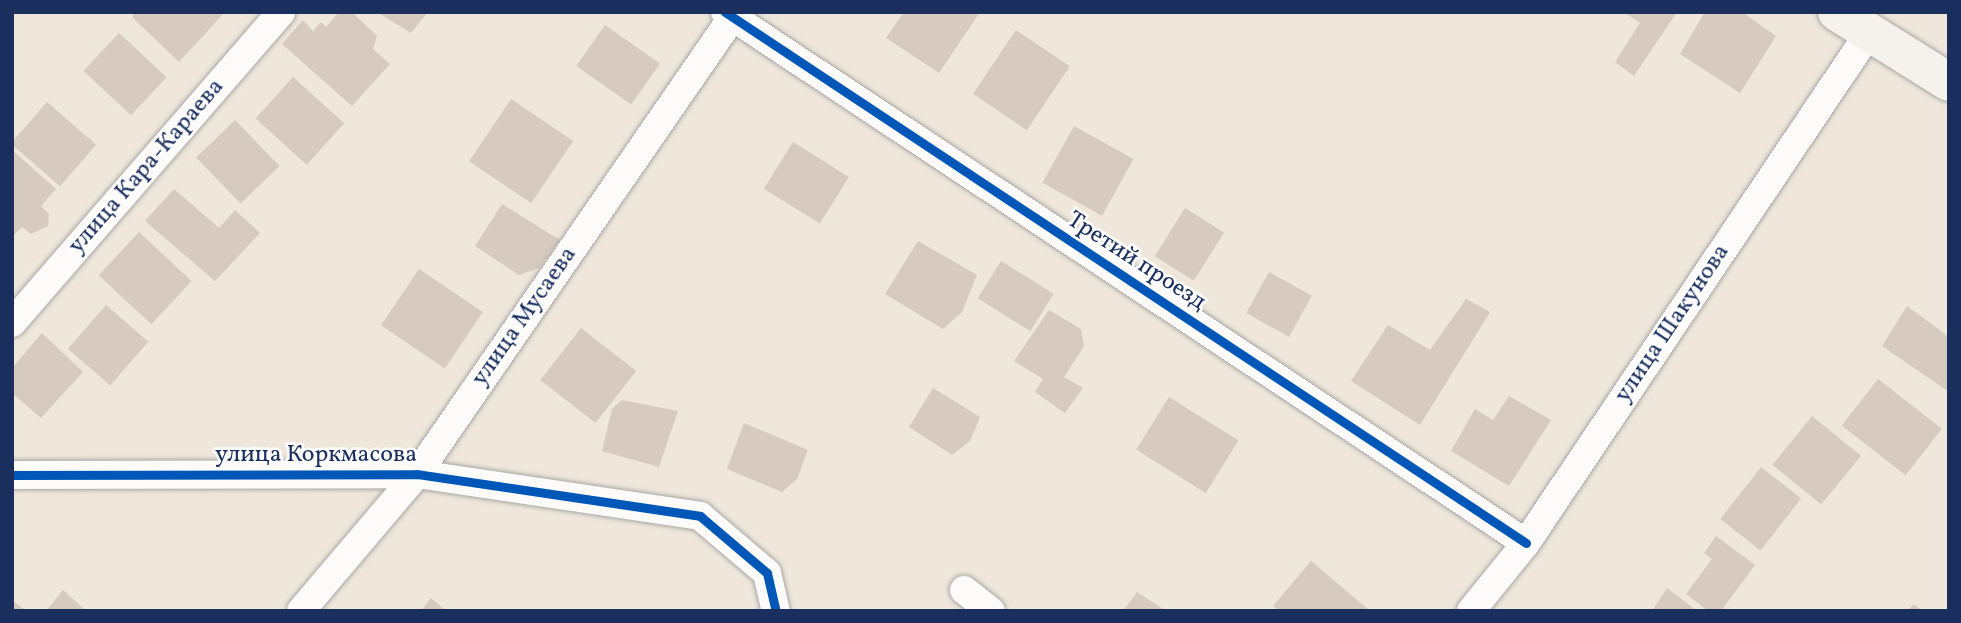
<!DOCTYPE html>
<meta charset="utf-8">
<style>
body{margin:0}
#map{position:relative;width:1961px;height:623px;overflow:hidden;background:#efe7db;font-family:Vollkorn,serif}
div>[style]{position:absolute}
.building>*{inset:0;background:#d6cbbe;transform-origin:0 0}
.roads{filter:drop-shadow(0 0 2px #aaa8a7) drop-shadow(0 0 2px #aaa8a7)}
.street>*{height:28px;margin:-14px;padding:0 14px;transform-origin:14px;border-radius:14px;background:#fdfbfa}
.secondary>*{height:38px;margin:-19px;padding:0 19px;transform-origin:19px;border-radius:19px;background:#f5f1eb}
.cycleway>*{height:9px;margin:-4.5px;padding:0 4.5px;transform-origin:4.5px;border-radius:4.5px;background:#0057b8}
span{translate:-50% -50%;white-space:nowrap;text-align:center;line-height:1.15;-webkit-text-stroke:5px #fff;paint-order:stroke}
.street-label{font-size:24px;color:#1b2f5e}
.frame{position:absolute;inset:0;border:14px solid #1b2f5e;pointer-events:none}
</style>
<div id="map">
<div class="building">
<div style="clip-path:polygon(133px 12px,225px 12px,179px 62px,133px 18px)"></div>
<div style="clip-path:polygon(339px 12px,352px 12px,377px 36px,373px 49px,390px 64px,352px 106px,282px 44px,303px 20px,313px 31px,321px 22px,326px 27px)"></div>
<div style="clip-path:polygon(377px 12px,428px 12px,411px 33px)"></div>
<div style="clip-path:polygon(904px 12px,980px 12px,939px 73px,886px 38px)"></div>
<div style="clip-path:polygon(1624px 12px,1677px 12px,1634px 76px,1615px 62px,1640px 23px)"></div>
<div style="clip-path:polygon(1705px 12px,1742px 12px,1776px 36px,1740px 93px,1680px 54px)"></div>
<div style="left:605px;top:25px;width:67px;height:50px;rotate:35deg"></div>
<div style="left:1016px;top:30px;width:65px;height:77px;rotate:34deg"></div>
<div style="left:119px;top:33px;width:65px;height:52px;rotate:43deg"></div>
<div style="left:293px;top:77px;width:69px;height:56px;rotate:42deg"></div>
<div style="left:511px;top:99px;width:75px;height:75px;rotate:34deg"></div>
<div style="left:47px;top:102px;width:65px;height:55px;rotate:41deg"></div>
<div style="left:235px;top:120px;width:64px;height:54px;rotate:46deg"></div>
<div style="left:1074px;top:126px;width:68px;height:65px;rotate:29deg"></div>
<div style="left:793px;top:142px;width:66px;height:55px;rotate:32deg"></div>
<div style="clip-path:polygon(12px 150px,56px 189px,41px 206px,49px 214px,48px 226px,31px 234px,22px 227px,12px 237px)"></div>
<div style="clip-path:polygon(174px 189px,219px 228px,235px 210px,260px 233px,215px 281px,145px 221px)"></div>
<div style="clip-path:polygon(502px 204px,560px 240px,539px 268px,519px 275px,475px 246px)"></div>
<div style="left:1185px;top:208px;width:46px;height:57px;rotate:32deg"></div>
<div style="left:139px;top:232px;width:72px;height:59px;rotate:43deg"></div>
<div style="clip-path:polygon(918px 241px,977px 275px,962px 312px,943px 329px,885px 294px)"></div>
<div style="left:1001px;top:261px;width:62px;height:44px;rotate:32deg"></div>
<div style="left:419px;top:269px;width:77px;height:68px;rotate:34deg"></div>
<div style="left:1269px;top:272px;width:49px;height:47px;rotate:29deg"></div>
<div style="clip-path:polygon(1466px 299px,1490px 312px,1420px 425px,1351px 381px,1388px 325px,1430px 350px)"></div>
<div style="left:106px;top:305px;width:56px;height:58px;rotate:41deg"></div>
<div style="clip-path:polygon(1907px 306px,1949px 337px,1949px 392px,1882px 346px)"></div>
<div style="clip-path:polygon(1049px 310px,1081px 329px,1084px 346px,1064px 377px,1083px 388px,1065px 413px,1035px 392px,1043px 379px,1014px 361px)"></div>
<div style="left:581px;top:328px;width:70px;height:66px;rotate:38deg"></div>
<div style="clip-path:polygon(42px 333px,83px 372px,41px 418px,12px 393px,12px 368px)"></div>
<div style="left:1878px;top:379px;width:81px;height:59px;rotate:38deg"></div>
<div style="clip-path:polygon(933px 388px,980px 417px,970px 441px,952px 455px,909px 427px)"></div>
<div style="clip-path:polygon(1509px 396px,1551px 420px,1509px 486px,1451px 451px,1475px 409px,1493px 420px)"></div>
<div style="left:1169px;top:397px;width:82px;height:62px;rotate:32deg"></div>
<div style="clip-path:polygon(622px 400px,678px 411px,659px 467px,602px 451px,612px 409px)"></div>
<div style="left:1812px;top:416px;width:63px;height:63px;rotate:39deg"></div>
<div style="clip-path:polygon(744px 423px,808px 450px,797px 479px,782px 492px,727px 469px)"></div>
<div style="left:1761px;top:467px;width:51px;height:66px;rotate:38deg"></div>
<div style="clip-path:polygon(1716px 536px,1755px 565px,1721px 611px,1708px 611px,1686px 594px,1712px 559px,1704px 553px)"></div>
<div style="clip-path:polygon(1311px 561px,1370px 611px,1279px 611px,1273px 606px)"></div>
<div style="clip-path:polygon(1667px 588px,1697px 611px,1652px 611px)"></div>
<div style="clip-path:polygon(63px 590px,86px 611px,46px 611px)"></div>
<div style="clip-path:polygon(1137px 592px,1166px 611px,1123px 611px)"></div>
<div style="clip-path:polygon(431px 598px,446px 611px,421px 611px)"></div>
<div style="clip-path:polygon(12px 600px,26px 611px,12px 611px)"></div>
<div style="clip-path:polygon(1914px 604px,1922px 611px,1907px 611px)"></div>
</div>
<div class="roads">
<div class="street">
<div style="left:725px;top:12px;width:961px;rotate:33.54deg"></div>
<div style="left:12px;top:323px;width:411px;rotate:-49.1deg"></div>
<div style="left:12px;top:475px;width:405px;rotate:-0.1deg"></div>
<div style="left:417px;top:474px;width:286px;rotate:8.4deg"></div>
<div style="left:700px;top:516px;width:88px;rotate:40.4deg"></div>
<div style="left:767px;top:573px;width:39px;rotate:77deg"></div>
<div style="left:964px;top:590px;width:34px;rotate:38deg"></div>
<div style="left:301px;top:611px;width:180px;rotate:-49.7deg"></div>
<div style="left:417px;top:474px;width:561px;rotate:-55.38deg"></div>
<div style="left:1471px;top:611px;width:87px;rotate:-51deg"></div>
<div style="left:1526px;top:543px;width:615px;rotate:-56.08deg"></div>
</div>
<div class="secondary">
<div style="left:1837px;top:12px;width:132px;rotate:32deg"></div>
</div>
</div>
<div class="cycleway">
<div style="left:725px;top:12px;width:961px;rotate:33.54deg"></div>
<div style="left:12px;top:475px;width:405px;rotate:-0.1deg"></div>
<div style="left:417px;top:474px;width:286px;rotate:8.4deg"></div>
<div style="left:700px;top:516px;width:88px;rotate:40.4deg"></div>
<div style="left:767px;top:573px;width:39px;rotate:77deg"></div>
</div>
<div class="street-label">
<span style="left:147px;top:167px;rotate:-49deg">улица Кара-Караева</span>
<span style="left:1136px;top:262px;rotate:33deg">Третий проезд</span>
<span style="left:525px;top:317px;rotate:-55deg">улица Мусаева</span>
<span style="left:1673px;top:324px;rotate:-56deg">улица Шакунова</span>
<span style="left:316px;top:456px">улица Коркмасова</span>
</div>
<div class="frame"></div>
</div>
